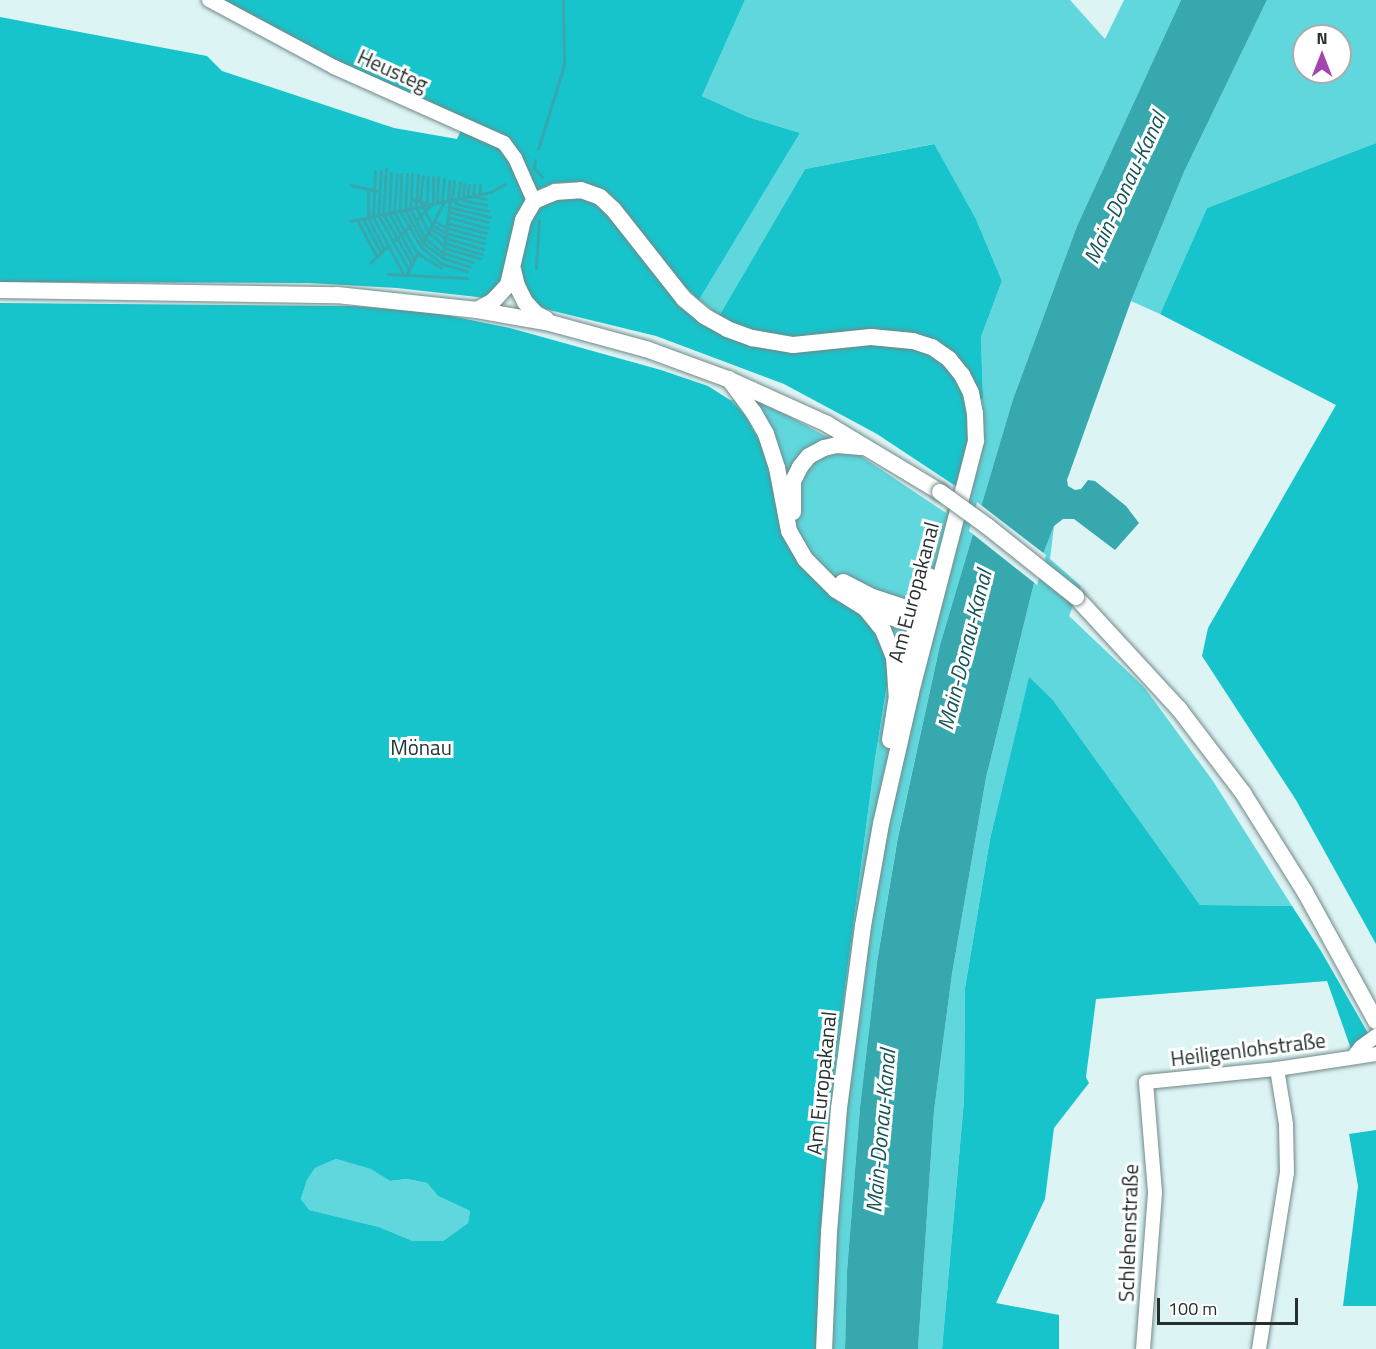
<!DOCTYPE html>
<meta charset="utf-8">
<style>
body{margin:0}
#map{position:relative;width:1376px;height:1349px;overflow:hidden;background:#ddf4f5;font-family:"Titillium Web",sans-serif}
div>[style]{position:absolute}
.green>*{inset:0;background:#5fd7dc}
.forest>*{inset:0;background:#17c4cb}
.water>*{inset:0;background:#37a8ae}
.pier>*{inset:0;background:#ddf4f5}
.stream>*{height:3px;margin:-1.5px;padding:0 1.5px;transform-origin:1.5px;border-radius:1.5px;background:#37a8ae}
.roads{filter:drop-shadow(0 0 2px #728888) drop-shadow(0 0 2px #728888)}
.minor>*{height:14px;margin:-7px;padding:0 7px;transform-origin:7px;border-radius:7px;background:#fff}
.major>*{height:16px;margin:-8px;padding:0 8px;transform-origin:8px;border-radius:8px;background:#fff}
.bridges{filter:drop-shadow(0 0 2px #728888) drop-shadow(0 0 2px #728888)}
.major-bridge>*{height:16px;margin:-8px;padding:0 8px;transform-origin:8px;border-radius:8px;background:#fff}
span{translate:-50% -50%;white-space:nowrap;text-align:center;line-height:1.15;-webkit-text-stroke:6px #fff;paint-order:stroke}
.street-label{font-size:21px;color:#273030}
.park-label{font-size:21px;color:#1d3637}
.water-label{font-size:22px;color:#155457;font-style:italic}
.north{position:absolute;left:1292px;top:24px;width:60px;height:60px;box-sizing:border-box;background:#fff;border:2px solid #a9acac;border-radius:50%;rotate:0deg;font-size:16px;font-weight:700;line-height:24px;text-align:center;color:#273030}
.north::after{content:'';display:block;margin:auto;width:21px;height:27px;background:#a546af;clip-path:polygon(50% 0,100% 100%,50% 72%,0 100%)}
.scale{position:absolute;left:1157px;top:1298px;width:141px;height:27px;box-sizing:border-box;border:3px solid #273030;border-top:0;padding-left:8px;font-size:18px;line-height:21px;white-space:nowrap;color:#273030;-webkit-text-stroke:4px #fff;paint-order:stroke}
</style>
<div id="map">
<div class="green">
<div style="clip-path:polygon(745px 0,1070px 0,1105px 39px,1124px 0,1181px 0,1077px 226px,1013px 399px,940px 645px,898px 836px,877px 962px,860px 1107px,847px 1271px,845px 1349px,817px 1349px,828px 1117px,875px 759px,886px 692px,819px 584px,765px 451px,744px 415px,730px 400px,748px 398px,783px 413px,855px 452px,946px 513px,957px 487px,979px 401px,983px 399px,981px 337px,1002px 281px,976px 219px,933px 144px,805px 169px,719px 316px,699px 300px,800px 133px,748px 117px,702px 96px)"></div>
<div style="clip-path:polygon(evenodd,1267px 0,1376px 0,1376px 143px,1207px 208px,1160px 314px,1131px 301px,1184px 172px,1267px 0,1304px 36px,1340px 36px,1340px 72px,1304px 72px,1304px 36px)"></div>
<div style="clip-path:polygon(1054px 526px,1050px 559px,1081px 586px,1069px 616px,1144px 687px,1213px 781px,1292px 906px,1200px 905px,1053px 700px,1029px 678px,990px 839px,965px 988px,964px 1100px,942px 1349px,918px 1349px,934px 1111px,952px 974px,986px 778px,1038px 567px)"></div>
<div style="clip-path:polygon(336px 1159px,372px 1169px,390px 1181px,407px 1179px,427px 1183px,438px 1196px,470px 1211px,468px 1223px,443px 1241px,413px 1241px,379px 1227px,308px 1210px,301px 1199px,307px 1180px,315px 1168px)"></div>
</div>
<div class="forest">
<div style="clip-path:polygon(205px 0,745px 0,702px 96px,748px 117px,800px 133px,699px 300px,684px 286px,619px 203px,607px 192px,575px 182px,554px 183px,535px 191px,505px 280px,486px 298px,397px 288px,308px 283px,0 282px,0 17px,207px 56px,222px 71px,394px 128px,457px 139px,462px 128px)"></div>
<div style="clip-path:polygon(1376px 143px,1376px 944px,1296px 800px,1202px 656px,1208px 628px,1336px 405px,1160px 314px,1207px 208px)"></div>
<div style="clip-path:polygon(934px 144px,976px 219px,1002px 281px,981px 337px,983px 399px,979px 401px,957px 487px,877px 434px,784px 384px,656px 336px,545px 309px,528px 298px,520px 270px,529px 220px,540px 208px,553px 200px,577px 197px,599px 204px,670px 293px,719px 316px,805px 169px)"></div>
<div style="clip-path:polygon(evenodd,0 303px,353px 306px,436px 313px,510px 328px,661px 370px,708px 386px,730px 400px,744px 414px,765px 451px,772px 473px,778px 516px,873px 626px,884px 648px,889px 672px,875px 759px,828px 1117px,817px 1349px,0 1349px,0 303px,336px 1159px,371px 1169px,390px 1181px,407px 1179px,427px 1183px,438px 1196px,470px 1211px,468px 1223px,443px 1241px,413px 1241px,379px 1227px,309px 1210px,301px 1199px,307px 1180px,315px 1168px,336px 1159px)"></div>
<div style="clip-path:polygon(1029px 677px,1053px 700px,1200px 905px,1292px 906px,1321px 951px,1376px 1047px,1376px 1055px,1364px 1037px,1351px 1049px,1327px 981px,1096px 999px,1086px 1077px,1089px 1083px,1054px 1128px,1045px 1199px,996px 1303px,1059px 1315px,1059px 1349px,942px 1349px,964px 1100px,965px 988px,990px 839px)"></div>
<div style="clip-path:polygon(1376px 1130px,1376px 1306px,1343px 1306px,1358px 1186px,1349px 1134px)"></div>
</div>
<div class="water">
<div style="clip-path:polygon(1181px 0,1267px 0,1184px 172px,1131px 301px,1067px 480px,1068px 486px,1075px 490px,1081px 489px,1088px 480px,1095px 481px,1126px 506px,1139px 523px,1115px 550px,1074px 519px,1063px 519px,1054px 526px,1038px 567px,986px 778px,952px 974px,934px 1111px,918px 1349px,845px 1349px,847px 1271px,860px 1107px,877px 962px,898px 837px,940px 645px,1013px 399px,1077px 226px)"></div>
</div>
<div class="pier">
<div style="clip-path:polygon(977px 502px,1046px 555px,1037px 585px,969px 531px)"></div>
</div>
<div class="stream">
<div style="left:538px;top:149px;width:88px;rotate:-72.8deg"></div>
<div style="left:564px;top:65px;width:65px;rotate:-90.9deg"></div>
<div style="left:535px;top:160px;width:8px;rotate:97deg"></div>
<div style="left:534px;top:168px;width:12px;rotate:48deg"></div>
<div style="left:386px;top:169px;width:45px;rotate:93.8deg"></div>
<div style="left:383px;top:214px;width:58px;rotate:59.9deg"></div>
<div style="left:375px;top:171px;width:46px;rotate:92.5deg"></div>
<div style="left:373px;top:217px;width:66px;rotate:61.9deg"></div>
<div style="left:381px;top:171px;width:44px;rotate:93.9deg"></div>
<div style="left:378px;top:215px;width:63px;rotate:60.6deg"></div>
<div style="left:391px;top:173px;width:40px;rotate:92.9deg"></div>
<div style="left:389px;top:213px;width:52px;rotate:61.5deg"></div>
<div style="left:397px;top:174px;width:38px;rotate:95deg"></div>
<div style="left:394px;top:212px;width:47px;rotate:60.7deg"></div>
<div style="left:417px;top:253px;width:28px;rotate:32deg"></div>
<div style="left:401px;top:174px;width:37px;rotate:92deg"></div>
<div style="left:400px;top:211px;width:42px;rotate:59.7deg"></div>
<div style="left:421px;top:247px;width:27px;rotate:39deg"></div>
<div style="left:442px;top:264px;width:26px;rotate:16deg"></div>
<div style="left:407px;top:174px;width:36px;rotate:93deg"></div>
<div style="left:405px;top:210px;width:38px;rotate:61deg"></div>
<div style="left:423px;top:243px;width:25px;rotate:37deg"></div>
<div style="left:443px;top:258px;width:28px;rotate:18deg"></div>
<div style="left:412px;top:174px;width:35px;rotate:93deg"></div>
<div style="left:410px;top:209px;width:33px;rotate:63deg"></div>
<div style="left:425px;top:238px;width:23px;rotate:40deg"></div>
<div style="left:443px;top:253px;width:31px;rotate:17deg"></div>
<div style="left:418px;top:175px;width:32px;rotate:94deg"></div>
<div style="left:416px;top:207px;width:28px;rotate:64deg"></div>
<div style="left:428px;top:232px;width:21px;rotate:41deg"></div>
<div style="left:423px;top:176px;width:25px;rotate:97deg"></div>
<div style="left:420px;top:201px;width:27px;rotate:63deg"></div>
<div style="left:432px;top:225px;width:16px;rotate:30deg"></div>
<div style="left:446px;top:233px;width:39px;rotate:15deg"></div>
<div style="left:464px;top:184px;width:16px;rotate:94deg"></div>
<div style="left:463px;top:200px;width:24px;rotate:12deg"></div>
<div style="left:351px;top:185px;width:26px;rotate:13deg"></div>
<div style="left:368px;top:189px;width:29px;rotate:90deg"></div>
<div style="left:368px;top:218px;width:35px;rotate:63deg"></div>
<div style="left:480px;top:194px;width:9px;rotate:-90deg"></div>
<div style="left:473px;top:195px;width:10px;rotate:-84deg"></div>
<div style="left:473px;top:196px;width:13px;rotate:13deg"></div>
<div style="left:467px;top:197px;width:12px;rotate:-81deg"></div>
<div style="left:458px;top:198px;width:16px;rotate:-83deg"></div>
<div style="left:411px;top:199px;width:21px;rotate:14deg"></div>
<div style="left:452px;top:200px;width:19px;rotate:-84deg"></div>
<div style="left:455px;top:200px;width:4px;rotate:76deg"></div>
<div style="left:456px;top:204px;width:33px;rotate:12deg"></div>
<div style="left:442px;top:201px;width:22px;rotate:-85deg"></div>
<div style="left:448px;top:201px;width:20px;rotate:-87deg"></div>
<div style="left:427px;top:202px;width:25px;rotate:-88deg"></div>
<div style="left:437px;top:203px;width:26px;rotate:-88deg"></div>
<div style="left:433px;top:204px;width:27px;rotate:-90deg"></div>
<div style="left:449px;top:207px;width:42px;rotate:13.7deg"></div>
<div style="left:449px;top:212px;width:40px;rotate:14.4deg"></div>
<div style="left:448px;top:217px;width:41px;rotate:15.8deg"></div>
<div style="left:363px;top:219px;width:38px;rotate:62deg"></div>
<div style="left:417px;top:219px;width:20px;rotate:-45deg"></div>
<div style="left:357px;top:220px;width:42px;rotate:61.6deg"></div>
<div style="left:350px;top:221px;width:144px;rotate:-11.6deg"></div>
<div style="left:491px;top:192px;width:16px;rotate:-30deg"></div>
<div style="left:434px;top:221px;width:15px;rotate:28deg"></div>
<div style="left:447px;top:228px;width:39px;rotate:15deg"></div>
<div style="left:447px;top:223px;width:40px;rotate:14.4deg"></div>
<div style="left:430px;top:228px;width:18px;rotate:34deg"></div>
<div style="left:445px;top:238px;width:40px;rotate:16deg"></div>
<div style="left:395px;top:240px;width:21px;rotate:-43deg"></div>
<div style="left:445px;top:243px;width:39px;rotate:17deg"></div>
<div style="left:422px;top:244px;width:47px;rotate:-62.4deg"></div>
<div style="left:444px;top:248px;width:37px;rotate:16deg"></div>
<div style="left:443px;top:255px;width:55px;rotate:-82.7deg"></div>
<div style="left:370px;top:263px;width:25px;rotate:-43deg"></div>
<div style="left:536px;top:268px;width:47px;rotate:-86.3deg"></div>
<div style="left:388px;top:274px;width:79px;rotate:2.9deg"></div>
<div style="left:406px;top:275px;width:26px;rotate:-62deg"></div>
</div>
<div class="roads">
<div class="minor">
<div style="left:209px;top:0;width:142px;rotate:28.2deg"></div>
<div style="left:334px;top:67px;width:186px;rotate:24.1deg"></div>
<div style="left:504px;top:143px;width:19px;rotate:54deg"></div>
<div style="left:515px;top:158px;width:47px;rotate:66.2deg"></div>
<div style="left:1354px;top:1056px;width:11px;rotate:-52deg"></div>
<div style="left:1361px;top:1047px;width:19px;rotate:-36deg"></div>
<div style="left:1143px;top:1349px;width:157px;rotate:-85.6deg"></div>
<div style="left:1155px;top:1192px;width:110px;rotate:-94.7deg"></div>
<div style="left:1146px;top:1082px;width:132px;rotate:-5.7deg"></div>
<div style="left:1277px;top:1069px;width:100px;rotate:-8.6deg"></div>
<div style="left:1259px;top:1349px;width:178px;rotate:-81deg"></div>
<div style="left:1287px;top:1173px;width:49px;rotate:-91.2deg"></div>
<div style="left:1286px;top:1124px;width:56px;rotate:-99.3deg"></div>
</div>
<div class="major">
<div style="left:513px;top:270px;width:16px;rotate:76deg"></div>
<div style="left:517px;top:286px;width:18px;rotate:63deg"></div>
<div style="left:525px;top:302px;width:16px;rotate:47deg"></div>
<div style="left:536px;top:314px;width:11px;rotate:27deg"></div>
<div style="left:0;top:290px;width:337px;rotate:0.9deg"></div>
<div style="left:337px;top:295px;width:141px;rotate:6.1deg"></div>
<div style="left:477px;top:310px;width:74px;rotate:10.1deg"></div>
<div style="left:550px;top:323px;width:99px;rotate:15.2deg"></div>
<div style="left:646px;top:349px;width:87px;rotate:20.1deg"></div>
<div style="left:728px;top:379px;width:109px;rotate:24.4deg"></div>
<div style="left:827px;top:424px;width:132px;rotate:31deg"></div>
<div style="left:477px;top:310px;width:18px;rotate:-29deg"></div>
<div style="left:493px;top:301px;width:22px;rotate:-47deg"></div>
<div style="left:508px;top:285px;width:67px;rotate:-77deg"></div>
<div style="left:523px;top:220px;width:22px;rotate:-60deg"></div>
<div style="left:534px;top:201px;width:23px;rotate:-23deg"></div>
<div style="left:555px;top:192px;width:26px;rotate:-4deg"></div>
<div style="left:581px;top:190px;width:20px;rotate:20deg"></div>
<div style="left:600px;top:197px;width:18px;rotate:43deg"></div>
<div style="left:613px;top:209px;width:115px;rotate:51.7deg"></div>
<div style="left:684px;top:299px;width:26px;rotate:40deg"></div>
<div style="left:704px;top:316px;width:26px;rotate:29deg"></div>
<div style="left:727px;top:329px;width:27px;rotate:20deg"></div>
<div style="left:752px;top:338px;width:42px;rotate:9.7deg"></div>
<div style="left:793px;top:345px;width:78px;rotate:-5.9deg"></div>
<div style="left:871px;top:337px;width:42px;rotate:5.4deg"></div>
<div style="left:913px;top:341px;width:20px;rotate:18deg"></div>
<div style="left:932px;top:347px;width:21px;rotate:35deg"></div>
<div style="left:949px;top:359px;width:21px;rotate:51deg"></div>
<div style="left:962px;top:375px;width:20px;rotate:63deg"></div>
<div style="left:971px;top:393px;width:21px;rotate:79deg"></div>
<div style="left:975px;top:414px;width:27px;rotate:88deg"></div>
<div style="left:976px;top:441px;width:260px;rotate:104.5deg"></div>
<div style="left:911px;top:693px;width:134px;rotate:102.9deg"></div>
<div style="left:881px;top:824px;width:104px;rotate:100deg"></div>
<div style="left:863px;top:926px;width:184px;rotate:97.5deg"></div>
<div style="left:839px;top:1108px;width:124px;rotate:94.6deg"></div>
<div style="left:829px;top:1232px;width:117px;rotate:92.4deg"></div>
<div style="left:729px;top:379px;width:42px;rotate:53.7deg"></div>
<div style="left:754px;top:413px;width:24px;rotate:60deg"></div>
<div style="left:766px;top:434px;width:36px;rotate:72deg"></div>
<div style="left:777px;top:468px;width:64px;rotate:79.2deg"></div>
<div style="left:789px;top:531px;width:32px;rotate:60deg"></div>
<div style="left:805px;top:559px;width:44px;rotate:45deg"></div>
<div style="left:836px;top:590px;width:36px;rotate:32deg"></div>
<div style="left:866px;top:609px;width:27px;rotate:51deg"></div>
<div style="left:883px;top:630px;width:29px;rotate:68deg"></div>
<div style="left:894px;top:657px;width:39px;rotate:86deg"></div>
<div style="left:793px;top:512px;width:31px;rotate:-90deg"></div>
<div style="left:793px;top:481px;width:16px;rotate:-63deg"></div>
<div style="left:800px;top:467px;width:14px;rotate:-51deg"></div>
<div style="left:809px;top:456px;width:17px;rotate:-28deg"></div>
<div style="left:824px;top:448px;width:13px;rotate:-13deg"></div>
<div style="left:837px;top:445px;width:24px;rotate:5deg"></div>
<div style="left:843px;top:582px;width:30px;rotate:27deg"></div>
<div style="left:870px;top:596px;width:51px;rotate:18.4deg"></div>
<div style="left:918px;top:612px;width:9px;rotate:49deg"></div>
<div style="left:1076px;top:597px;width:152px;rotate:47.4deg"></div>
<div style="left:1179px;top:709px;width:106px;rotate:52.7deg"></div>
<div style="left:1243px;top:793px;width:117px;rotate:57.9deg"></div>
<div style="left:1305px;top:892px;width:147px;rotate:61.2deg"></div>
<div style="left:867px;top:610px;width:42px;rotate:16.7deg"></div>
<div style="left:907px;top:622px;width:19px;rotate:-9deg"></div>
<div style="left:890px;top:740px;width:45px;rotate:-81deg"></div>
<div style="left:897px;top:696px;width:124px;rotate:-74.6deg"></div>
</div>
</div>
<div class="bridges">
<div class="major-bridge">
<div style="left:940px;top:492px;width:58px;rotate:35.9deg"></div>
<div style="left:987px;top:526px;width:114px;rotate:38.6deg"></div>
</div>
</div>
<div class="street-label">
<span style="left:393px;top:70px;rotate:24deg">Heusteg</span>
<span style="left:913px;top:592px;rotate:-75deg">Am Europakanal</span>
<span style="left:1248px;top:1049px;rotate:-7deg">Heiligenlohstraße</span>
<span style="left:821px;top:1083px;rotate:-84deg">Am Europakanal</span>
<span style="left:1128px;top:1233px;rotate:-88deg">Schlehenstraße</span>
</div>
<div class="park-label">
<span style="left:421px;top:747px">Mönau</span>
</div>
<div class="water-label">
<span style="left:1125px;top:188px;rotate:-65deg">Main-Donau-Kanal</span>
<span style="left:965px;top:650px;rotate:-76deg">Main-Donau-Kanal</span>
<span style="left:881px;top:1131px;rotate:-85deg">Main-Donau-Kanal</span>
</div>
<div class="north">N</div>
<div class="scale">100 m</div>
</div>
